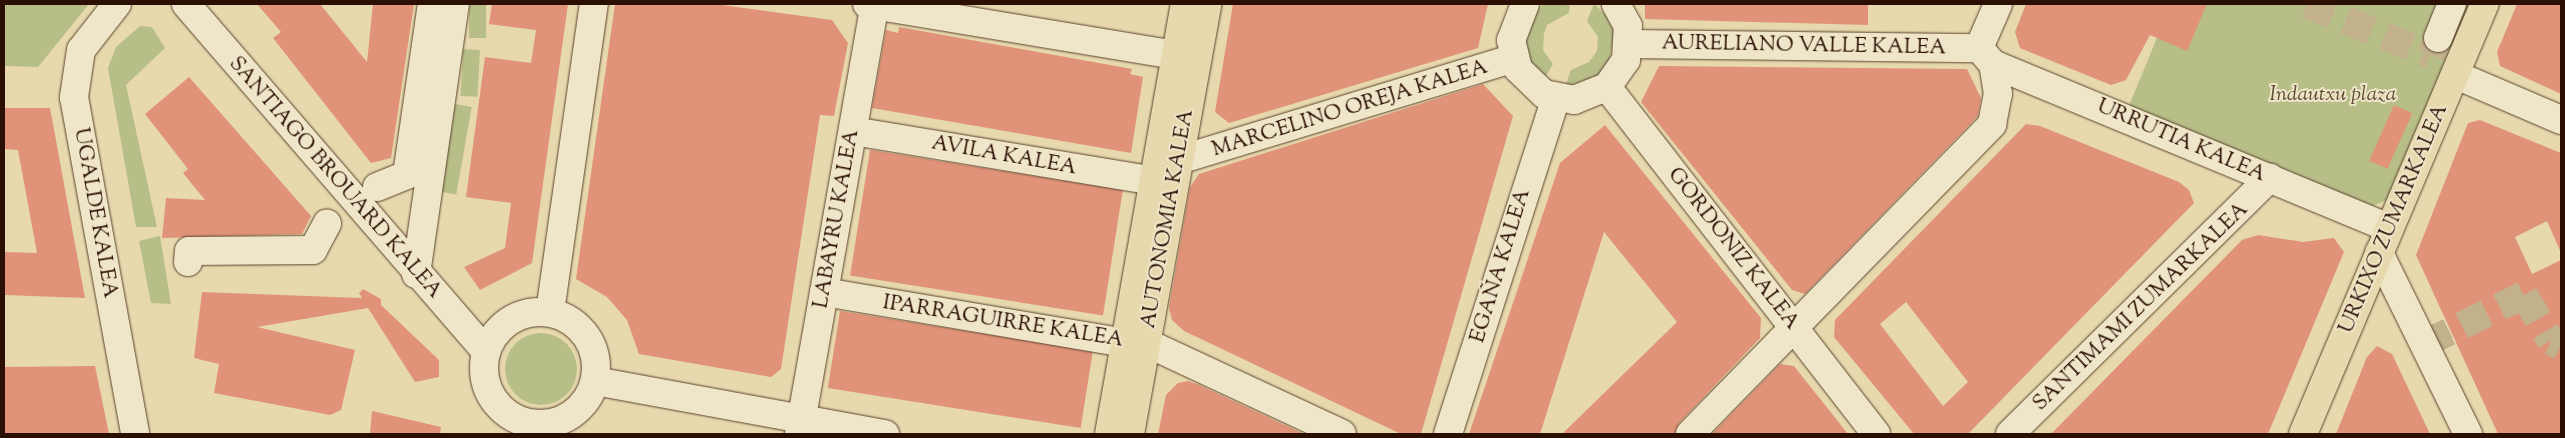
<!DOCTYPE html>
<meta charset="utf-8">
<style>
body{margin:0}
#map{position:relative;width:2565px;height:438px;overflow:hidden;background:#e7d9ad;font-family:"Sorts Mill Goudy",serif}
div>[style]{position:absolute}
.green>*{inset:0;background:#b8be88;transform-origin:0 0}
.round{border-radius:50%}
.building>*{inset:0;background:#e09379;transform-origin:0 0}
.minor-tunnel>*{height:28px;margin-top:-14px;transform-origin:0;background:repeating-linear-gradient(90deg,#c2b18b 0 28px,transparent 0 42px)}
.roads{filter:drop-shadow(0 0 1px #5b422e) drop-shadow(0 0 1px #5b422e)}
.minor>*{height:28px;margin:-14px;padding:0 14px;transform-origin:14px;border-radius:14px;background:#efe6ca}
.minor>.ring{margin:-14px;padding:0;box-sizing:content-box;background:none;border:28px solid #efe6ca;border-radius:50%}
.major>*{height:28px;margin:-14px;padding:0 14px;transform-origin:14px;border-radius:14px;background:#e7d9ad}
span{translate:-50% -50%;white-space:nowrap;text-align:center;line-height:1.15;-webkit-text-stroke:4px #efe6ca;paint-order:stroke}
.street-label{font-size:21px;color:#2c0f03}
.park-label{font-size:21px;color:#5d4c32;font-style:italic}
.frame{position:absolute;inset:0;border:5px solid #2c0f03;pointer-events:none}
</style>
<div id="map">
<div class="green">
<div style="clip-path:polygon(4px 4px,89px 4px,38px 67px,4px 66px)"></div>
<div style="left:469px;top:4px;width:17px;height:34px"></div>
<div style="clip-path:polygon(1544px 4px,1570px 4px,1569px 13px,1547px 25px,1544px 34px,1543px 50px,1553px 64px,1544px 79px,1530px 62px,1524px 41px,1532px 15px)"></div>
<div style="clip-path:polygon(1594px 4px,1607px 16px,1614px 33px,1610px 59px,1600px 75px,1565px 87px,1571px 70px,1589px 62px,1597px 51px,1598px 37px,1587px 21px)"></div>
<div style="clip-path:polygon(2171px 4px,2473px 4px,2389px 199px,2370px 207px,2128px 108px)"></div>
<div style="clip-path:polygon(140px 26px,152px 27px,165px 48px,126px 85px,157px 227px,136px 227px,108px 68px,116px 47px)"></div>
<div style="left:463px;top:49px;width:17px;height:47px;rotate:3deg"></div>
<div style="left:455px;top:104px;width:17px;height:89px;rotate:10deg"></div>
<div style="clip-path:polygon(160px 236px,171px 304px,151px 303px,139px 241px)"></div>
<div class="round" style="left:505px;top:333px;width:72px;height:72px"></div>
</div>
<div class="building">
<div style="clip-path:polygon(257px 4px,320px 4px,367px 62px,373px 4px,414px 4px,391px 158px,371px 163px,273px 38px,281px 32px)"></div>
<div style="clip-path:polygon(492px 4px,568px 4px,532px 263px,480px 290px,464px 267px,505px 248px,511px 203px,466px 197px,485px 57px,531px 63px,536px 30px,489px 24px)"></div>
<div style="clip-path:polygon(615px 4px,715px 4px,832px 20px,848px 43px,834px 116px,820px 115px,781px 369px,771px 377px,639px 354px,627px 320px,607px 297px,576px 279px)"></div>
<div style="clip-path:polygon(1233px 4px,1488px 4px,1478px 48px,1229px 123px,1215px 112px)"></div>
<div style="clip-path:polygon(1645px 4px,1868px 4px,1868px 25px,1645px 19px)"></div>
<div style="clip-path:polygon(2026px 4px,2207px 4px,2187px 51px,2150px 35px,2126px 80px,2111px 85px,2020px 48px,2015px 32px)"></div>
<div style="clip-path:polygon(2517px 4px,2561px 4px,2561px 94px,2500px 66px,2497px 52px)"></div>
<div style="clip-path:polygon(899px 27px,1132px 69px,1130px 74px,1143px 77px,1131px 153px,872px 108px,886px 30px,898px 33px)"></div>
<div style="clip-path:polygon(1659px 66px,1967px 69px,1981px 98px,1978px 116px,1805px 294px,1792px 290px,1641px 102px)"></div>
<div style="clip-path:polygon(189px 77px,311px 216px,302px 234px,162px 238px,166px 198px,205px 200px,183px 173px,188px 169px,145px 114px)"></div>
<div style="clip-path:polygon(1483px 84px,1513px 116px,1421px 434px,1401px 434px,1184px 331px,1172px 320px,1169px 308px,1190px 187px,1199px 174px)"></div>
<div style="left:2394px;top:105px;width:20px;height:61px;rotate:24deg"></div>
<div style="clip-path:polygon(4px 108px,50px 108px,85px 298px,4px 295px,4px 252px,37px 253px,18px 150px,4px 149px)"></div>
<div style="clip-path:polygon(2480px 120px,2561px 153px,2561px 253px,2547px 221px,2515px 237px,2532px 274px,2561px 260px,2561px 434px,2498px 434px,2416px 255px,2468px 123px)"></div>
<div style="clip-path:polygon(evenodd,2026px 124px,2040px 126px,2179px 182px,2189px 190px,2194px 203px,1968px 434px,1914px 434px,1834px 337px,1835px 320px,2026px 124px,1906px 302px,1968px 382px,1943px 406px,1880px 324px,1906px 302px)"></div>
<div style="clip-path:polygon(1605px 125px,1761px 318px,1760px 338px,1679px 423px,1675px 434px,1562px 434px,1677px 322px,1604px 232px,1540px 434px,1469px 434px,1560px 163px)"></div>
<div style="left:870px;top:150px;width:256px;height:127px;rotate:9deg"></div>
<div style="clip-path:polygon(2258px 235px,2303px 242px,2334px 238px,2344px 252px,2268px 434px,2051px 434px,2242px 240px)"></div>
<div style="clip-path:polygon(363px 289px,381px 299px,381px 305px,439px 360px,439px 377px,415px 382px,368px 308px,257px 327px,355px 350px,341px 410px,330px 415px,214px 393px,219px 364px,194px 358px,202px 292px,362px 298px,359px 293px)"></div>
<div style="left:840px;top:311px;width:256px;height:78px;rotate:9deg"></div>
<div style="clip-path:polygon(2377px 346px,2392px 354px,2430px 434px,2336px 434px,2367px 357px)"></div>
<div style="clip-path:polygon(1780px 364px,1794px 366px,1848px 434px,1712px 434px)"></div>
<div style="clip-path:polygon(95px 366px,109px 434px,4px 434px,4px 367px)"></div>
<div style="clip-path:polygon(1188px 381px,1199px 385px,1304px 434px,1158px 434px,1166px 395px,1178px 383px)"></div>
<div style="clip-path:polygon(372px 411px,441px 427px,440px 434px,370px 434px)"></div>
</div>
<div class="minor-tunnel">
<div style="left:2307px;top:4px;width:134px;rotate:22.4deg"></div>
<div style="left:2431px;top:55px;width:18px;rotate:-68deg"></div>
<div style="left:2424px;top:344px;width:111px;rotate:-26.1deg"></div>
<div style="left:2524px;top:295px;width:53px;rotate:59.6deg"></div>
<div style="left:2551px;top:341px;width:11px;rotate:27deg"></div>
</div>
<div class="roads">
<div class="minor">
<div style="left:117px;top:4px;width:58px;rotate:128deg"></div>
<div style="left:81px;top:50px;width:48px;rotate:98.5deg"></div>
<div style="left:74px;top:97px;width:342px;rotate:79.7deg"></div>
<div style="left:186px;top:4px;width:459px;rotate:49.2deg"></div>
<div style="left:867px;top:4px;width:313px;rotate:9.4deg"></div>
<div style="left:1525px;top:4px;width:39px;rotate:111deg"></div>
<div style="left:1511px;top:40px;width:30px;rotate:76deg"></div>
<div style="left:1518px;top:69px;width:36px;rotate:44deg"></div>
<div style="left:1544px;top:94px;width:31px;rotate:11deg"></div>
<div style="left:1574px;top:100px;width:35px;rotate:-22deg"></div>
<div style="left:1607px;top:87px;width:33px;rotate:-55deg"></div>
<div style="left:1626px;top:60px;width:34px;rotate:-87deg"></div>
<div style="left:1628px;top:26px;width:25px;rotate:-119deg"></div>
<div style="left:2438px;top:38px;width:37px;rotate:-68deg"></div>
<div style="left:1629px;top:44px;width:350px;rotate:0.7deg"></div>
<div style="left:1979px;top:48px;width:21px;rotate:49deg"></div>
<div style="left:1993px;top:64px;width:428px;rotate:22.5deg"></div>
<div style="left:1979px;top:48px;width:48px;rotate:-66.6deg"></div>
<div style="left:2456px;top:75px;width:114px;rotate:23.2deg"></div>
<div style="left:1607px;top:87px;width:439px;rotate:52.2deg"></div>
<div style="left:853px;top:131px;width:305px;rotate:9.4deg"></div>
<div style="left:1159px;top:166px;width:371px;rotate:-16.9deg"></div>
<div style="left:377px;top:187px;width:32px;rotate:-22deg"></div>
<div style="left:407px;top:175px;width:173px;rotate:-81.7deg"></div>
<div style="left:2379px;top:253px;width:202px;rotate:63.8deg"></div>
<div style="left:188px;top:262px;width:11px;rotate:-85deg"></div>
<div style="left:189px;top:251px;width:124px;rotate:-0.5deg"></div>
<div style="left:313px;top:250px;width:30px;rotate:-62deg"></div>
<div style="left:416px;top:274px;width:273px;rotate:-81.8deg"></div>
<div style="left:824px;top:292px;width:305px;rotate:9.6deg"></div>
<div style="left:1125px;top:343px;width:22px"></div>
<div style="left:1147px;top:343px;width:215px;rotate:25deg"></div>
<div class="ring" style="left:484px;top:312px;width:84px;height:84px"></div>
<div style="left:550px;top:312px;width:311px;rotate:-81.9deg"></div>
<div style="left:595px;top:381px;width:295px;rotate:10.4deg"></div>
<div style="left:799px;top:434px;width:437px;rotate:-80deg"></div>
<div style="left:1448px;top:434px;width:353px;rotate:-72.2deg"></div>
<div style="left:1690px;top:434px;width:433px;rotate:-45.7deg"></div>
<div style="left:1992px;top:124px;width:31px;rotate:-79deg"></div>
<div style="left:1998px;top:94px;width:30px;rotate:-99deg"></div>
<div style="left:2010px;top:434px;width:365px;rotate:-44.6deg"></div>
</div>
<div class="major">
<div style="left:1109px;top:434px;width:437px;rotate:-80deg"></div>
<div style="left:1130px;top:434px;width:437px;rotate:-79.8deg"></div>
<div style="left:2303px;top:434px;width:467px;rotate:-67.1deg"></div>
</div>
</div>
<div class="street-label">
<span style="left:1804px;top:46px;rotate:1deg">AURELIANO VALLE KALEA</span>
<span style="left:1350px;top:109px;rotate:-17deg">MARCELINO OREJA KALEA</span>
<span style="left:2181px;top:141px;rotate:23deg">URRUTIA KALEA</span>
<span style="left:1004px;top:156px;rotate:10deg">AVILA KALEA</span>
<span style="left:335px;top:178px;rotate:49deg">SANTIAGO BROUARD KALEA</span>
<span style="left:95px;top:213px;rotate:80deg">UGALDE KALEA</span>
<span style="left:837px;top:219px;rotate:-80deg">LABAYRU KALEA</span>
<span style="left:1168px;top:219px;rotate:-80deg">AUTONOMIA KALEA</span>
<span style="left:2394px;top:219px;rotate:-67deg">URKIXO ZUMARKALEA</span>
<span style="left:1733px;top:249px;rotate:52deg">GORDONIZ KALEA</span>
<span style="left:1501px;top:266px;rotate:-73deg">EGAÑA KALEA</span>
<span style="left:2141px;top:307px;rotate:-44deg">SANTIMAMI ZUMARKALEA</span>
<span style="left:1003px;top:322px;rotate:9deg">IPARRAGUIRRE KALEA</span>
</div>
<div class="park-label">
<span style="left:2333px;top:95px">Indautxu plaza</span>
</div>
<div class="frame"></div>
</div>
